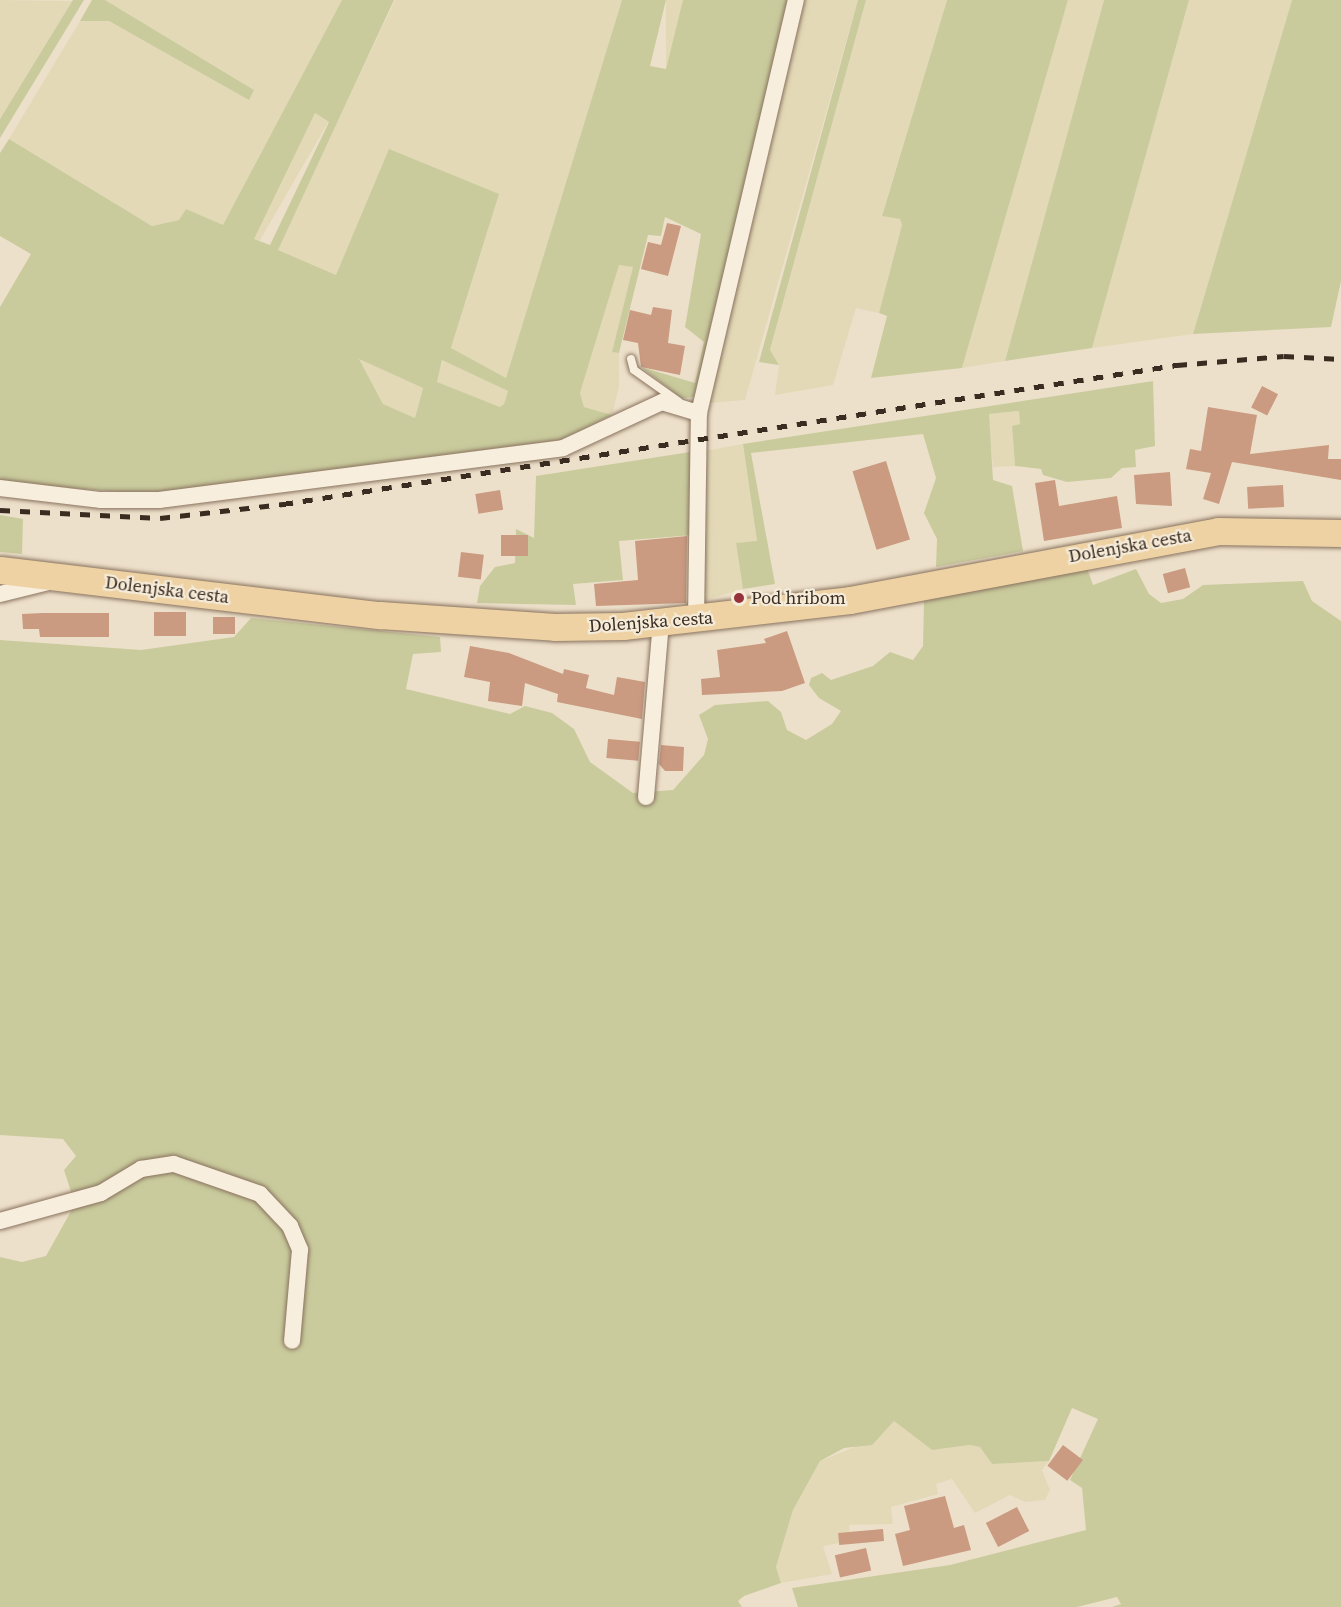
<!DOCTYPE html>
<style>
body{margin:0}
#map{position:relative;width:1341px;height:1607px;overflow:hidden;background:#ede0ca;font-family:"Source Serif 4",serif}
div>[style]{position:absolute}
.farmland>*{inset:0;background:#e3d9b7;transform-origin:0 0}
.green>*{inset:0;background:#c9cb9d}
.building>*{inset:0;background:#ca9a81;transform-origin:0 0}
.roads{filter:drop-shadow(0 0 2px #89725e) drop-shadow(0 0 2px #89725e)}
.lane>*{height:8px;margin:-4px;padding:0 4px;transform-origin:4px;border-radius:4px;background:#f8eedd}
.street>*{height:16px;margin:-8px;padding:0 8px;transform-origin:8px;border-radius:8px;background:#f8eedd}
.primary>*{height:27px;margin:-13.5px;padding:0 13.5px;transform-origin:13.5px;border-radius:13.5px;background:#eed2a4}
.rail>*{height:4.5px;margin-top:-2.25px;transform-origin:0;background:repeating-linear-gradient(90deg,#3b2c21 0 10px,transparent 0 20px)}
.dots>*{width:16px;height:16px;translate:-50% -50%;box-sizing:border-box;border:3px solid #f5ebd9;border-radius:50%}
span{translate:-50% -50%;white-space:nowrap;text-align:center;line-height:1.15;-webkit-text-stroke:4.5px #f5ebd9;paint-order:stroke}
.street-label{font-size:18px;color:#3b2c21}
.poi-label{font-size:18px;color:#3b2c21}
.left{translate:0 -50%;text-align:left}
</style>
<div id="map">
<div class="farmland">
<div style="clip-path:polygon(0 0,74px 1px,0 119px)"></div>
<div style="clip-path:polygon(105px 0,342px 0,223px 226px,186px 209px,179px 220px,152px 226px,9px 139px,80px 21px,109px 21px,249px 99px,254px 90px)"></div>
<div style="clip-path:polygon(395px 0,622px 0,506px 378px,451px 349px,499px 194px,336px 275px,277px 250px)"></div>
<div style="left:666px;top:0;width:17px;height:68px"></div>
<div style="clip-path:polygon(799px 0,858px 0,745px 400px,711px 403px,706px 398px)"></div>
<div style="clip-path:polygon(866px 0,947px 0,882px 215px,900px 219px,902px 225px,879px 313px,856px 308px,833px 385px,775px 395px,779px 365px,770px 351px)"></div>
<div style="clip-path:polygon(1068px 0,1104px 0,1005px 361px,962px 368px)"></div>
<div style="clip-path:polygon(1189px 0,1292px 0,1193px 334px,1092px 348px)"></div>
<div style="left:315px;top:113px;width:16px;height:140px;rotate:30deg"></div>
<div style="clip-path:polygon(619px 264px,633px 267px,612px 352px,619px 353px,619px 387px,612px 415px,584px 407px,580px 393px)"></div>
<div style="clip-path:polygon(359px 359px,423px 388px,415px 418px,383px 404px)"></div>
<div style="clip-path:polygon(443px 360px,508px 391px,504px 404px,500px 407px,436px 382px)"></div>
<div style="clip-path:polygon(1019px 411px,1020px 424px,1012px 427px,1015px 466px,993px 467px,988px 414px)"></div>
<div style="clip-path:polygon(743px 444px,757px 542px,736px 543px,743px 589px,705px 600px,699px 593px,699px 452px)"></div>
<div style="clip-path:polygon(894px 1421px,932px 1450px,970px 1445px,980px 1447px,992px 1464px,1049px 1461px,1042px 1470px,1050px 1490px,1045px 1500px,1025px 1502px,1010px 1495px,975px 1513px,952px 1479px,936px 1484px,938px 1494px,891px 1507px,893px 1524px,849px 1525px,850px 1541px,823px 1546px,832px 1574px,781px 1583px,776px 1567px,793px 1510px,820px 1461px,862px 1444px)"></div>
</div>
<div class="green">
<div style="clip-path:polygon(73px 0,84px 0,0 138px,0 119px)"></div>
<div style="clip-path:polygon(92px 0,105px 0,254px 90px,249px 100px,109px 21px,80px 21px)"></div>
<div style="clip-path:polygon(evenodd,342px 0,394px 0,278px 250px,336px 275px,389px 149px,499px 194px,451px 348px,506px 378px,622px 0,666px 0,650px 66px,666px 69px,683px 0,791px 0,696px 397px,681px 398px,641px 367px,695px 383px,704px 342px,685px 327px,701px 234px,665px 217px,661px 236px,648px 235px,619px 353px,612px 352px,633px 267px,619px 265px,580px 393px,584px 407px,612px 415px,561px 440px,144px 494px,0 482px,0 307px,31px 254px,0 236px,0 153px,9px 139px,152px 226px,179px 220px,186px 209px,223px 225px,342px 0,315px 113px,329px 122px,270px 245px,254px 239px,315px 113px,342px 0,359px 359px,423px 388px,415px 418px,383px 404px,359px 359px,342px 0,442px 360px,508px 391px,504px 404px,500px 407px,437px 382px,442px 360px)"></div>
<div style="clip-path:polygon(858px 0,866px 0,770px 350px,779px 365px,759px 362px)"></div>
<div style="clip-path:polygon(947px 0,1068px 0,962px 368px,871px 378px,887px 316px,879px 313px,902px 225px,900px 219px,882px 216px)"></div>
<div style="clip-path:polygon(1104px 0,1189px 0,1092px 348px,1005px 361px)"></div>
<div style="clip-path:polygon(1292px 0,1341px 0,1341px 281px,1331px 327px,1193px 334px)"></div>
<div style="clip-path:polygon(1153px 381px,1155px 446px,1135px 450px,1136px 467px,1122px 468px,1111px 478px,1067px 482px,1043px 475px,1041px 469px,1015px 466px,1012px 426px,1020px 424px,1019px 411px,989px 414px,993px 480px,1012px 486px,1023px 551px,936px 567px,937px 539px,924px 513px,936px 478px,923px 434px,751px 453px,775px 584px,743px 589px,736px 543px,757px 541px,743px 444px)"></div>
<div style="clip-path:polygon(690px 452px,693px 535px,619px 541px,623px 580px,573px 584px,576px 605px,477px 603px,480px 586px,495px 567px,515px 563px,516px 529px,534px 538px,536px 476px)"></div>
<div style="clip-path:polygon(0 515px,23px 519px,22px 554px,0 552px)"></div>
<div style="clip-path:polygon(1087px 568px,1093px 585px,1136px 569px,1149px 594px,1161px 603px,1183px 599px,1203px 585px,1303px 581px,1312px 601px,1341px 621px,1341px 1607px,1112px 1607px,1121px 1604px,1117px 1597px,1077px 1607px,798px 1607px,792px 1588px,950px 1565px,1086px 1530px,1082px 1488px,1070px 1480px,1098px 1419px,1072px 1408px,1049px 1461px,992px 1464px,980px 1447px,970px 1445px,932px 1450px,894px 1421px,872px 1445px,844px 1448px,820px 1461px,793px 1510px,776px 1567px,781px 1583px,744px 1596px,738px 1601px,742px 1607px,0 1607px,0 1257px,22px 1262px,46px 1256px,75px 1204px,64px 1170px,76px 1156px,63px 1139px,0 1135px,0 640px,141px 650px,234px 637px,251px 618px,440px 637px,441px 652px,413px 654px,406px 689px,510px 714px,525px 706px,552px 713px,574px 729px,590px 762px,633px 793px,673px 790px,704px 755px,708px 739px,699px 715px,715px 705px,768px 701px,781px 712px,787px 730px,806px 740px,832px 724px,841px 711px,819px 698px,809px 685px,811px 678px,822px 673px,831px 680px,873px 666px,890px 652px,913px 660px,923px 646px,924px 601px)"></div>
</div>
<div class="building">
<div style="clip-path:polygon(667px 223px,681px 226px,668px 276px,641px 269px,648px 242px,661px 245px)"></div>
<div style="clip-path:polygon(653px 307px,672px 310px,668px 343px,685px 346px,680px 375px,641px 367px,638px 343px,623px 340px,630px 310px,651px 315px)"></div>
<div style="left:1262px;top:386px;width:18px;height:24px;rotate:27deg"></div>
<div style="clip-path:polygon(1208px 407px,1257px 415px,1250px 454px,1329px 445px,1328px 459px,1341px 459px,1341px 480px,1232px 462px,1219px 504px,1203px 499px,1211px 473px,1186px 469px,1190px 449px,1201px 451px)"></div>
<div style="left:886px;top:461px;width:82px;height:35px;rotate:73deg"></div>
<div style="clip-path:polygon(1170px 472px,1172px 506px,1136px 504px,1134px 475px)"></div>
<div style="clip-path:polygon(1055px 480px,1059px 506px,1117px 496px,1122px 528px,1044px 541px,1035px 483px)"></div>
<div style="left:1283px;top:485px;width:22px;height:36px;rotate:87deg"></div>
<div style="left:500px;top:490px;width:20px;height:25px;rotate:81deg"></div>
<div style="left:501px;top:535px;width:27px;height:21px"></div>
<div style="clip-path:polygon(687px 536px,686px 603px,596px 606px,594px 584px,638px 580px,635px 541px)"></div>
<div style="left:461px;top:552px;width:23px;height:25px;rotate:7deg"></div>
<div style="left:1185px;top:568px;width:20px;height:23px;rotate:75deg"></div>
<div style="left:186px;top:612px;width:24px;height:32px;rotate:90deg"></div>
<div style="clip-path:polygon(43px 613px,109px 613px,109px 637px,40px 637px,39px 629px,23px 629px,22px 614px)"></div>
<div style="left:213px;top:617px;width:22px;height:17px"></div>
<div style="clip-path:polygon(787px 631px,805px 683px,782px 691px,702px 695px,701px 679px,720px 677px,717px 650px,766px 643px,764px 639px)"></div>
<div style="clip-path:polygon(470px 646px,509px 653px,563px 674px,564px 669px,589px 675px,586px 688px,614px 695px,617px 677px,645px 682px,642px 719px,557px 702px,558px 694px,525px 683px,522px 706px,488px 701px,490px 682px,464px 677px)"></div>
<div style="left:608px;top:739px;width:32px;height:19px;rotate:5deg"></div>
<div style="clip-path:polygon(661px 745px,684px 747px,683px 771px,665px 771px,659px 764px)"></div>
<div style="left:1063px;top:1445px;width:25px;height:26px;rotate:37deg"></div>
<div style="clip-path:polygon(945px 1496px,954px 1528px,964px 1525px,971px 1550px,903px 1566px,895px 1534px,910px 1530px,904px 1506px)"></div>
<div style="left:1017px;top:1507px;width:27px;height:35px;rotate:63deg"></div>
<div style="left:883px;top:1529px;width:12px;height:45px;rotate:85deg"></div>
<div style="left:866px;top:1548px;width:23px;height:32px;rotate:77deg"></div>
</div>
<div class="roads">
<div class="lane">
<div style="left:631px;top:359px;width:11px;rotate:75deg"></div>
<div style="left:634px;top:370px;width:55px;rotate:35.4deg"></div>
</div>
<div class="street">
<div style="left:0;top:488px;width:102px;rotate:6.8deg"></div>
<div style="left:101px;top:500px;width:58px"></div>
<div style="left:159px;top:500px;width:407px;rotate:-7.3deg"></div>
<div style="left:563px;top:448px;width:109px;rotate:-24.9deg"></div>
<div style="left:662px;top:402px;width:39px;rotate:17deg"></div>
<div style="left:0;top:594px;width:49px;rotate:-14deg"></div>
<div style="left:696px;top:621px;width:208px;rotate:-89.2deg"></div>
<div style="left:699px;top:413px;width:424px;rotate:-76.8deg"></div>
<div style="left:646px;top:797px;width:175px;rotate:-85.1deg"></div>
<div style="left:0;top:1221px;width:105px;rotate:-15.5deg"></div>
<div style="left:101px;top:1193px;width:47px;rotate:-31deg"></div>
<div style="left:141px;top:1169px;width:33px;rotate:-9deg"></div>
<div style="left:174px;top:1164px;width:91px;rotate:19.2deg"></div>
<div style="left:260px;top:1194px;width:44px;rotate:46.8deg"></div>
<div style="left:290px;top:1226px;width:26px;rotate:67deg"></div>
<div style="left:300px;top:1250px;width:91px;rotate:95deg"></div>
</div>
<div class="primary">
<div style="left:0;top:570px;width:383px;rotate:6.8deg"></div>
<div style="left:380px;top:615px;width:175px;rotate:3.9deg"></div>
<div style="left:555px;top:627px;width:68px;rotate:-0.8deg"></div>
<div style="left:623px;top:626px;width:228px;rotate:-6.5deg"></div>
<div style="left:850px;top:600px;width:374px;rotate:-10.6deg"></div>
<div style="left:1218px;top:531px;width:123px;rotate:0.9deg"></div>
</div>
</div>
<div class="rail">
<div style="left:0;top:510px;width:160px;rotate:2.9deg"></div>
<div style="left:160px;top:518px;width:124px;rotate:-6.5deg"></div>
<div style="left:283px;top:504px;width:905px;rotate:-8.84deg"></div>
<div style="left:1177px;top:365px;width:107px;rotate:-4.8deg"></div>
<div style="left:1284px;top:356px;width:57px;rotate:3deg"></div>
</div>
<div class="dots">
<div style="left:739px;top:598px;background:#963139"></div>
</div>
<div class="street-label">
<span style="left:1130px;top:546px;rotate:-10deg">Dolenjska cesta</span>
<span style="left:167px;top:590px;rotate:7deg">Dolenjska cesta</span>
<span style="left:651px;top:622px;rotate:-4deg">Dolenjska cesta</span>
</div>
<div class="poi-label">
<span class="left" style="left:751px;top:598px">Pod hribom</span>
</div>
</div>
